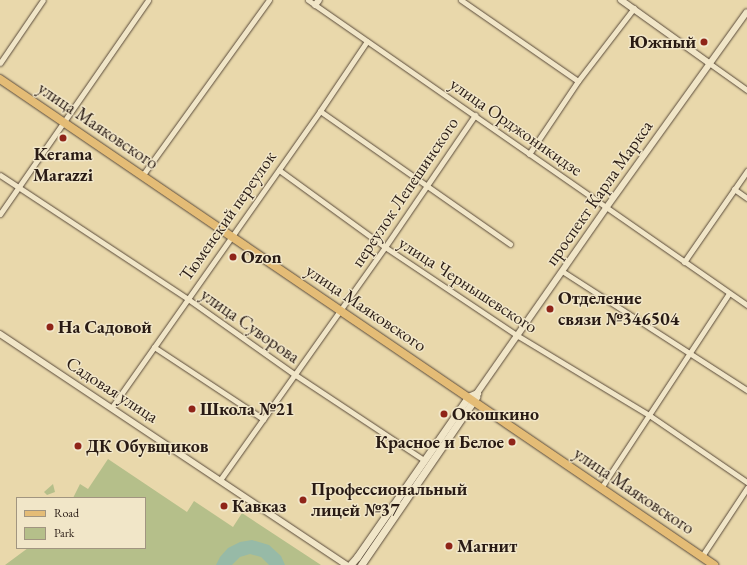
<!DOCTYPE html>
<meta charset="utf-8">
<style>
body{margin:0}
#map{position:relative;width:747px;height:565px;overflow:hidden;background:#e9d8ab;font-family:"EB Garamond",serif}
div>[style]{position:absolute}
.green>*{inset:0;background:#b5bf8a}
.water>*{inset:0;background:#97baa7}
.roads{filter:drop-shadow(0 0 1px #594a3a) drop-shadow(0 0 1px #594a3a)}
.minor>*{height:5px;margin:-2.5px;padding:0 2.5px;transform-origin:2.5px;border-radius:2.5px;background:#f1e6c8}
.tertiary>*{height:6px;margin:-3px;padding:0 3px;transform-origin:3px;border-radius:3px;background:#f1e6c8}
.secondary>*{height:7px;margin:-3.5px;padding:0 3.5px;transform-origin:3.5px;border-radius:3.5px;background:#f1e6c8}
.primary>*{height:8px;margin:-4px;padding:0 4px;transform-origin:4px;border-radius:4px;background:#e4bc76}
.dots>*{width:11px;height:11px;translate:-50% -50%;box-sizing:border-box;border:2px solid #f1e6c8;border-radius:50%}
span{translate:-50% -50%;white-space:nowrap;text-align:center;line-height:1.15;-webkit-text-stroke:3px #f1e6c8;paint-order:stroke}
.poi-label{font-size:18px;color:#291b14;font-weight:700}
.right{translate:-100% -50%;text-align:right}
.left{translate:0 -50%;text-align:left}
.street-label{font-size:18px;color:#291b14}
.legend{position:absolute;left:16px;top:497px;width:130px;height:52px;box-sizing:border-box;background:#f1e6c8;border:1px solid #a19580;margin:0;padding:5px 7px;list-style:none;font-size:12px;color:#291b14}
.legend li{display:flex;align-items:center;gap:8px;height:20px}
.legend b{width:20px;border:1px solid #a19580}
</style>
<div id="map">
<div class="green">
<div style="clip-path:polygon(108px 459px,187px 512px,194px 501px,233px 527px,242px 513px,321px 565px,5px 565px,28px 548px,145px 548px,145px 498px,73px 498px,80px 484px,88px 489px)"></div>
<div style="clip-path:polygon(53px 484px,55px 492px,47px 495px,44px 492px)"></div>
</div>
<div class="water">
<div style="clip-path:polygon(252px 540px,269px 545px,281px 556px,285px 565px,269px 565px,261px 557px,250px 554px,240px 557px,232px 565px,216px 565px,220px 557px,228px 548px,240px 542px)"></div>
</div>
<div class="roads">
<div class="minor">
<div style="left:308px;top:0;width:535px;rotate:34.79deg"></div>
<div style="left:461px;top:0;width:142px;rotate:34.7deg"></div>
<div style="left:0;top:63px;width:76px;rotate:-55.7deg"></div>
<div style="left:709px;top:63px;width:47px;rotate:35.4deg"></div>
<div style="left:320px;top:111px;width:232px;rotate:35deg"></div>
<div style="left:529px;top:154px;width:88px;rotate:-56.1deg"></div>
<div style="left:578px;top:81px;width:92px;rotate:-52.5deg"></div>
<div style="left:279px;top:170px;width:131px;rotate:36deg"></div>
<div style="left:385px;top:247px;width:160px;rotate:33.8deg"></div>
<div style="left:518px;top:336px;width:153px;rotate:31.1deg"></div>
<div style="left:649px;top:415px;width:119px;rotate:34.4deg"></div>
<div style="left:0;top:175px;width:225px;rotate:33.4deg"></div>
<div style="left:188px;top:299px;width:130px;rotate:35.3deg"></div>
<div style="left:294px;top:374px;width:156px;rotate:33.5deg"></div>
<div style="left:142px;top:176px;width:217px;rotate:-54.2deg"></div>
<div style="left:734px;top:189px;width:16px;rotate:35deg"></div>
<div style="left:0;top:214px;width:260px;rotate:-55.3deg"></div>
<div style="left:684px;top:262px;width:111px;rotate:-55.3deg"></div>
<div style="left:562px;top:271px;width:220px;rotate:32.8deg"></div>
<div style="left:154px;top:347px;width:131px;rotate:33.4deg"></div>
<div style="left:112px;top:407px;width:362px;rotate:-54.9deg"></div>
<div style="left:320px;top:111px;width:84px;rotate:-56.1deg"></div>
<div style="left:220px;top:480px;width:286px;rotate:-54.7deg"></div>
<div style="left:385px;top:247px;width:160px;rotate:-55.7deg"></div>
<div style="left:601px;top:488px;width:233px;rotate:-56.7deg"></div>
<div style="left:702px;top:556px;width:82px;rotate:-56.5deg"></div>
</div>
<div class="tertiary">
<div style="left:621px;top:0;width:108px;rotate:35.6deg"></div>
<div style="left:315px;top:5px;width:6px;rotate:-51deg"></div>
<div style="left:0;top:334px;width:416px;rotate:33.7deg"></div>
<div style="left:477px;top:393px;width:226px;rotate:-55.1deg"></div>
<div style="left:606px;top:208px;width:241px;rotate:-54.3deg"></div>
</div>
<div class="secondary">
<div style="left:350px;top:565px;width:11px;rotate:-49deg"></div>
<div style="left:357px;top:557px;width:195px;rotate:-55.2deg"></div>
<div style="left:468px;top:397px;width:10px;rotate:-24deg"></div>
<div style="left:361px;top:565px;width:204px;rotate:-55.6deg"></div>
</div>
<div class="primary">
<div style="left:0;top:79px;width:864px;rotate:34.24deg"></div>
</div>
</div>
<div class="dots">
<div style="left:704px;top:42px;background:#8f2418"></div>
<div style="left:63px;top:138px;background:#8f2418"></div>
<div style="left:233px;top:257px;background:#8f2418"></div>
<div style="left:550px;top:309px;background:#8f2418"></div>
<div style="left:50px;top:327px;background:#8f2418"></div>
<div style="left:192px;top:409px;background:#8f2418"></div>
<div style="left:444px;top:414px;background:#8f2418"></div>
<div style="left:512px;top:442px;background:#8f2418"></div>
<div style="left:78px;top:446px;background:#8f2418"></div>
<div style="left:303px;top:500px;background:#8f2418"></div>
<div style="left:224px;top:506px;background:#8f2418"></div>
<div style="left:449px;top:546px;background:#8f2418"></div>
</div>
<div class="poi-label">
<span class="right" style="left:696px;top:42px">Южный</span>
<span style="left:63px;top:165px">Kerama<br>Marazzi</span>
<span class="left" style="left:241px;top:257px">Ozon</span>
<span class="left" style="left:558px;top:309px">Отделение<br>связи №346504</span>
<span class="left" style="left:58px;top:327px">На Садовой</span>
<span class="left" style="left:200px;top:409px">Школа №21</span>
<span class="left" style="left:452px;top:414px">Окошкино</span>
<span class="right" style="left:504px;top:442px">Красное и Белое</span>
<span class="left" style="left:86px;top:446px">ДК Обувщиков</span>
<span class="left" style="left:311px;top:500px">Профессиональный<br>лицей №37</span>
<span class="left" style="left:232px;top:506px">Кавказ</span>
<span class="left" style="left:457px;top:546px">Магнит</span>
</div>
<div class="street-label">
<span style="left:98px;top:126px;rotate:34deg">улица Маяковского</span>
<span style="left:516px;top:127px;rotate:35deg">улица Орджоникидзе</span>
<span style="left:405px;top:192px;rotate:-56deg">переулок Лепешинского</span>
<span style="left:599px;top:193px;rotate:-55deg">проспект Карла Маркса</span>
<span style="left:228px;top:216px;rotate:-55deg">Тюменский переулок</span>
<span style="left:468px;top:285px;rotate:33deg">улица Чернышевского</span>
<span style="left:366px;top:308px;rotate:34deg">улица Маяковского</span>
<span style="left:250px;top:326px;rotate:35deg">улица Суворова</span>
<span style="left:112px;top:390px;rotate:33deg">Садовая улица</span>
<span style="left:634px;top:491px;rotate:34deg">улица Маяковского</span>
</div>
<ul class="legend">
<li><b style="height:5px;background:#e4bc76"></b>Road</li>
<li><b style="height:11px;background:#b5bf8a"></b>Park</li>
</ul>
</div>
